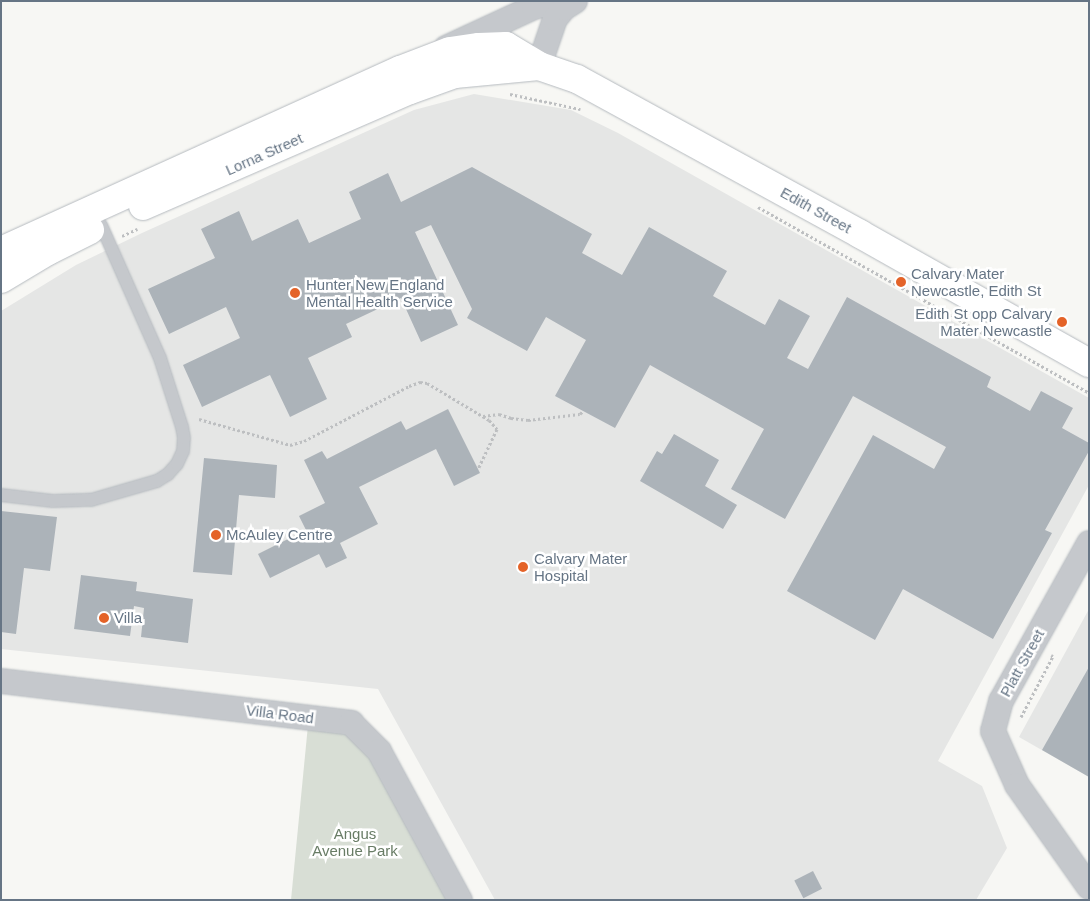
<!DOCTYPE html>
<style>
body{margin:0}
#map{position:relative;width:1090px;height:901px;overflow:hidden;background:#f7f7f4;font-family:Helvetica,sans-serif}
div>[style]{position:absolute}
.built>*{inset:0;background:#e5e6e5}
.green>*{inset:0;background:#d8ded5}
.building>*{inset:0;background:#acb3b9;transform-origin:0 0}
.path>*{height:3px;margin-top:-1.5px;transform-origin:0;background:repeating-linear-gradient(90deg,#bdbfc1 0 2.5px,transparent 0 5px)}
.roads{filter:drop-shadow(0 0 1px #b5babf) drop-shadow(0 0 1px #b5babf)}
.service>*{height:12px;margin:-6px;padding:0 6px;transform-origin:6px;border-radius:6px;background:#c5c8cc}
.minor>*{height:24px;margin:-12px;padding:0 12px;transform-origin:12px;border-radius:12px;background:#c5c8cc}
.secondary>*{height:28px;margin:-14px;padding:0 14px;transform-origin:14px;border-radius:14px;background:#fff}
.dots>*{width:14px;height:14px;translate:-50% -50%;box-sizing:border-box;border:2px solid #fff;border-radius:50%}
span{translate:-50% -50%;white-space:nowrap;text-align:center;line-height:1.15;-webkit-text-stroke:5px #fff;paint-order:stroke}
.street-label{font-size:15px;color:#667585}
.poi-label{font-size:15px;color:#667585}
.left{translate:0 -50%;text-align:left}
.right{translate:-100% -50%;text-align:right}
.park-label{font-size:15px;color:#687c65}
.frame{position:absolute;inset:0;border:2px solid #667585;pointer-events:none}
</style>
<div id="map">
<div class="built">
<div style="clip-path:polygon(474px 94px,571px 110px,618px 133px,1089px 398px,1089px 485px,938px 761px,982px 786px,1007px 848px,976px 900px,495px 900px,378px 689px,1px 649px,1px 311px,76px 265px,142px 233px,414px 110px)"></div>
<div style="clip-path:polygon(1089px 609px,1089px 777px,1019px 737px)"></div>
</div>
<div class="green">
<div style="clip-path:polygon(308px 725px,345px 733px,365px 749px,452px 900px,291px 900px)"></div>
</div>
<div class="building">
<div style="clip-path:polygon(472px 167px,592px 234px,582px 253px,622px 275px,649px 227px,727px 271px,713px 296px,765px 325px,779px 299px,810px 316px,787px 358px,808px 369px,847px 297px,991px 377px,987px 387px,1030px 411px,1041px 391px,1073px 408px,1062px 428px,1089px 443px,1089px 451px,1045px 530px,1052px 533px,993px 639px,903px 589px,875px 640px,787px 591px,873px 435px,934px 469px,946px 447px,853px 396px,785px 519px,731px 489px,764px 429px,650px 365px,615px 428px,555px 396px,586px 340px,546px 317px,527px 351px,467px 318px,472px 309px,431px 225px,415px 232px,458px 325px,421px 342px,401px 298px,346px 324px,352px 337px,308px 358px,327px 399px,290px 417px,270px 375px,202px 407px,183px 365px,240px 338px,226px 307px,169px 334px,148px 289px,215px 258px,201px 229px,239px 211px,252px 241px,298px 219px,309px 243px,361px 219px,349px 192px,388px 173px,401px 202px)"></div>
<div style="clip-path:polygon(448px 409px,480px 473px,454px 486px,436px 449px,359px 487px,378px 524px,340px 543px,347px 558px,326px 568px,319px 554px,270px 578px,258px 554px,306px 530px,299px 516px,325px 503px,304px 460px,322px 451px,327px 459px,401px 421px,406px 430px)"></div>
<div style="clip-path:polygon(674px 434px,719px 460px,705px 486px,737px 505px,723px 529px,640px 481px,657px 451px,662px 454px)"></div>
<div style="clip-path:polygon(204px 458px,277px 465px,275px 498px,239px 495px,232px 575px,193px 572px)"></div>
<div style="clip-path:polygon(1px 511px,57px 517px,50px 571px,24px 568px,16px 634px,1px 632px)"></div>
<div style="clip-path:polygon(81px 575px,137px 582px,136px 591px,193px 599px,188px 643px,141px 637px,144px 608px,134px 606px,130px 636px,74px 629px)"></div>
<div style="clip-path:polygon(1089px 667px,1089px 777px,1042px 750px)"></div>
<div style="left:813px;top:871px;width:20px;height:21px;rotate:63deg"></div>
</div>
<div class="path">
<div style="left:510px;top:94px;width:72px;rotate:12.1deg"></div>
<div style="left:758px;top:207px;width:380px;rotate:29.3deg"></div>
<div style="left:122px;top:236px;width:17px;rotate:-25deg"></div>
<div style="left:483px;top:416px;width:16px;rotate:-7deg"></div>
<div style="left:499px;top:414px;width:13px;rotate:18deg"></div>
<div style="left:511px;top:418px;width:17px;rotate:7deg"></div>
<div style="left:528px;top:420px;width:52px;rotate:-6.6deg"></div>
<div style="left:580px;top:414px;width:4px;rotate:-45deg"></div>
<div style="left:199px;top:419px;width:95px;rotate:15.9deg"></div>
<div style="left:290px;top:445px;width:15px;rotate:-16deg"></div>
<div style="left:304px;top:441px;width:119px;rotate:-27.6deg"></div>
<div style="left:409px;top:386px;width:12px;rotate:-20deg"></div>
<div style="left:420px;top:382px;width:7px;rotate:8deg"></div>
<div style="left:427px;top:383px;width:72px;rotate:30.8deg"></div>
<div style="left:489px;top:420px;width:12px;rotate:48deg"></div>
<div style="left:497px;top:429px;width:44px;rotate:115.4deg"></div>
<div style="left:1021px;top:717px;width:69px;rotate:-62.3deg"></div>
<div style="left:1053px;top:656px;width:2px;rotate:-153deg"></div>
</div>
<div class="roads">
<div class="service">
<div style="left:1px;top:495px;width:52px;rotate:6.6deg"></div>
<div style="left:53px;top:501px;width:38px;rotate:-2deg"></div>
<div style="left:91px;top:500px;width:69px;rotate:-16.1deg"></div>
<div style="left:157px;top:481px;width:13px;rotate:-32deg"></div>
<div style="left:168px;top:474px;width:13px;rotate:-48deg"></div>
<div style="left:177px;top:464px;width:14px;rotate:-65deg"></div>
<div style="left:183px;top:451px;width:13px;rotate:-86deg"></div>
<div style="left:184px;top:438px;width:11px;rotate:-100deg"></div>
<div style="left:182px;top:427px;width:72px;rotate:-107.7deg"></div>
<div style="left:160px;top:358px;width:145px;rotate:-113.9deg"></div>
</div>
<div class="minor">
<div style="left:446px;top:48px;width:97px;rotate:-25deg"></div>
<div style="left:534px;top:7px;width:27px;rotate:-13deg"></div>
<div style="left:539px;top:66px;width:50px;rotate:-71.2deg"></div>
<div style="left:555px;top:19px;width:14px;rotate:-51deg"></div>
<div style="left:564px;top:8px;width:13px;rotate:-32deg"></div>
<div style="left:1089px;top:543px;width:181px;rotate:119.1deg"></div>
<div style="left:1001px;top:701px;width:31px;rotate:105deg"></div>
<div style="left:993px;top:731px;width:59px;rotate:66deg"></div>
<div style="left:1017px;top:785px;width:125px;rotate:54.8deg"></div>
<div style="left:1px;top:681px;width:353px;rotate:6.8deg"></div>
<div style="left:351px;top:723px;width:40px;rotate:45deg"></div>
<div style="left:379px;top:751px;width:170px;rotate:61.5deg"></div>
</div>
<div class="secondary">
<div style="left:143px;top:206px;width:291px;rotate:-23.5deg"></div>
<div style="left:410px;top:90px;width:48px;rotate:-19.6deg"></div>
<div style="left:455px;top:74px;width:84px;rotate:-5.4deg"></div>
<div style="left:1px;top:251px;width:438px;rotate:-24.4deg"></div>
<div style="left:400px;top:70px;width:53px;rotate:-20.8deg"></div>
<div style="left:450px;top:51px;width:29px;rotate:-8deg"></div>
<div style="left:479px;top:47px;width:27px;rotate:-2deg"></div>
<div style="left:506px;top:46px;width:39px;rotate:31deg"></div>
<div style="left:539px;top:66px;width:40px;rotate:18.9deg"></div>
<div style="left:577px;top:79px;width:323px;rotate:28.7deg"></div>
<div style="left:860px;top:234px;width:263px;rotate:29.4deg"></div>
<div style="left:1px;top:279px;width:55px;rotate:-30.8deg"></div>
<div style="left:48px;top:251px;width:47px;rotate:-26.6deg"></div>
</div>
</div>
<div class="dots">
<div style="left:901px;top:282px;background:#e46328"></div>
<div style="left:295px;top:293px;background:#e46328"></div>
<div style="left:1062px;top:322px;background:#e46328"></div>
<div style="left:216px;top:535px;background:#e46328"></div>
<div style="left:523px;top:567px;background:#e46328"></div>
<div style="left:104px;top:618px;background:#e46328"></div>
</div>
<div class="street-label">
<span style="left:264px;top:154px;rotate:-24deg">Lorna Street</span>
<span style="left:816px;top:210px;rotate:29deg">Edith Street</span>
<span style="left:1022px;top:663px;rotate:-61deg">Platt Street</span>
<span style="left:280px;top:714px;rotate:7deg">Villa Road</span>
</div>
<div class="poi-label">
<span class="left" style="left:911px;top:282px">Calvary Mater<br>Newcastle, Edith St</span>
<span class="left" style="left:306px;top:293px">Hunter New England<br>Mental Health Service</span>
<span class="right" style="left:1052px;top:322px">Edith St opp Calvary<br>Mater Newcastle</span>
<span class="left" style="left:226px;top:535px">McAuley Centre</span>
<span class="left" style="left:534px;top:567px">Calvary Mater<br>Hospital</span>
<span class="left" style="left:114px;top:618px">Villa</span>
</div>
<div class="park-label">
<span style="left:355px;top:842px">Angus<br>Avenue Park</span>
</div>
<div class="frame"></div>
</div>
